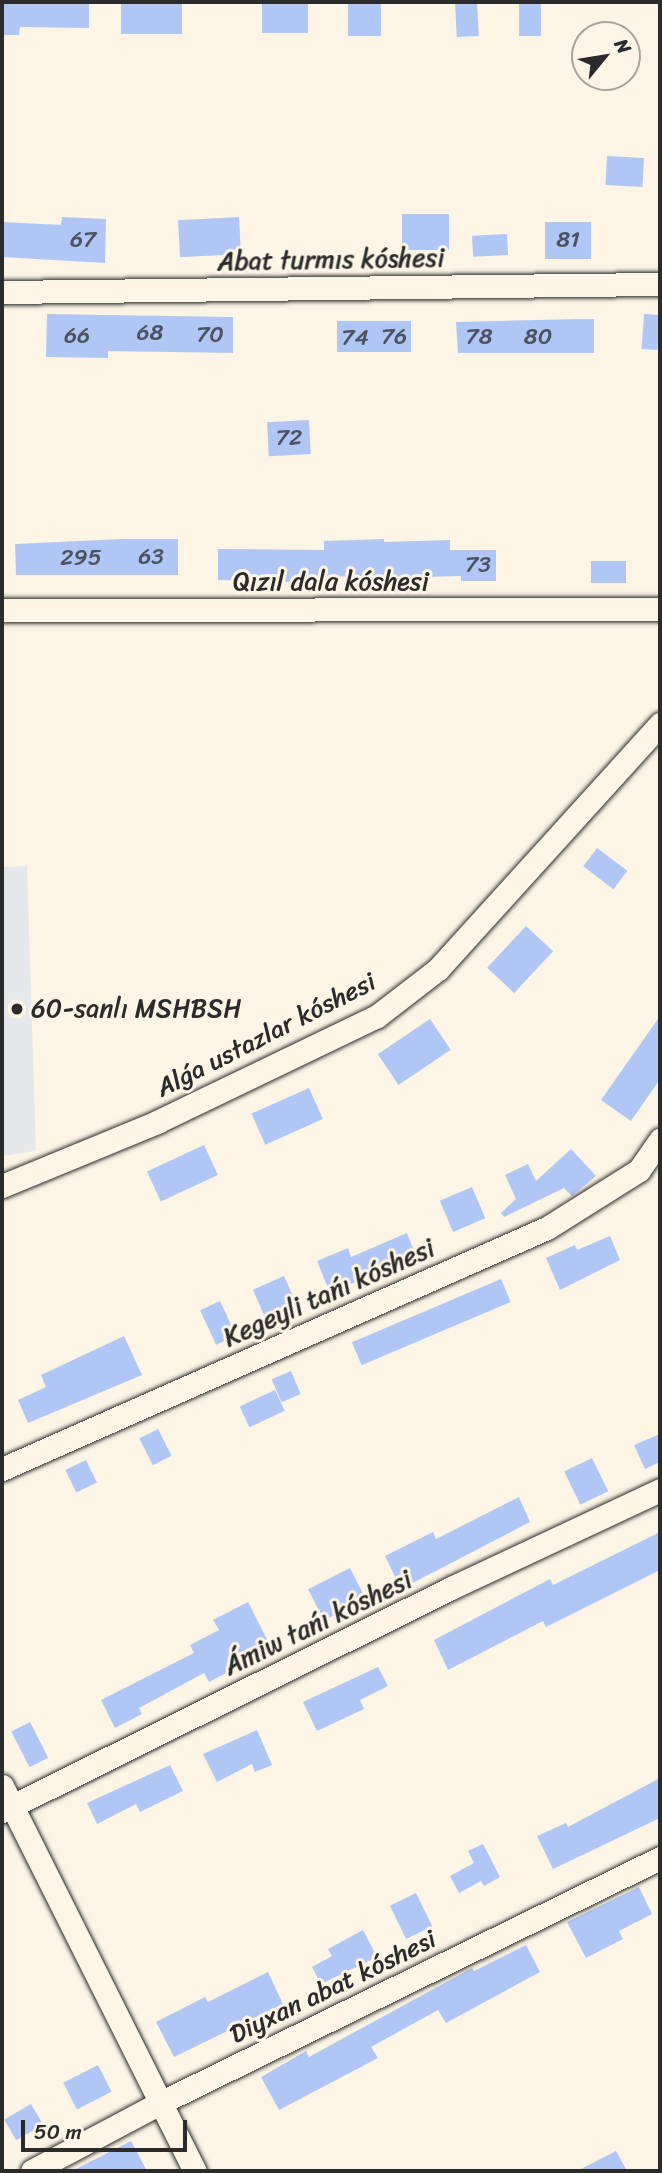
<!DOCTYPE html>
<meta charset="utf-8">
<style>
body{margin:0}
#map{position:relative;width:662px;height:2173px;overflow:hidden;background:#fcf5e5;font-family:Sriracha,sans-serif}
div>[style]{position:absolute}
.built>*{inset:0;background:#e5e7ea}
.building>*{inset:0;background:#b0c6f5;transform-origin:0 0}
.roads{filter:drop-shadow(0 0 2px #2b2b2b) drop-shadow(0 0 2px #2b2b2b)}
.minor>*{height:23px;margin:-11.5px;padding:0 11.5px;transform-origin:11.5px;border-radius:11.5px;background:#fcf5e5}
.dots>*{width:19px;height:19px;translate:-50% -50%;box-sizing:border-box;border:4px solid #fcf5e5;border-radius:50%}
span{translate:-50% -50%;white-space:nowrap;text-align:center;line-height:1.15;-webkit-text-stroke:6px #fcf5e5;paint-order:stroke}
.number-label{font-size:23px;color:#4c525e}
.number-label span{-webkit-text-stroke-width:0}
.street-label{font-size:26px;color:#2b2b2b}
.poi-label{font-size:26px;color:#2b2b2b}
.left{translate:0 -50%;text-align:left}
.frame{position:absolute;inset:0;border:4px solid #2b2b2b;pointer-events:none}
.north{position:absolute;left:571px;top:21px;width:70px;height:70px;box-sizing:border-box;background:#fcf5e5;border:2px solid #a8a49b;border-radius:50%;rotate:60deg;font-size:19px;font-weight:700;line-height:28px;text-align:center;color:#2b2b2b}
.north::after{content:'';display:block;margin:auto;width:24px;height:32px;background:#2b2b2b;clip-path:polygon(50% 0,100% 100%,50% 72%,0 100%)}
.scale{position:absolute;left:21px;top:2120px;width:166px;height:32px;box-sizing:border-box;border:4px solid #2b2b2b;border-top:0;padding-left:9px;font-size:21px;line-height:24px;white-space:nowrap;color:#2b2b2b;-webkit-text-stroke:5px #fcf5e5;paint-order:stroke}
</style>
<div id="map">
<div class="built">
<div style="clip-path:polygon(27px 866px,36px 1151px,2px 1156px,2px 867px)"></div>
</div>
<div class="building">
<div style="clip-path:polygon(2px 2px,89px 2px,89px 28px,20px 27px,19px 35px,2px 35px)"></div>
<div style="left:121px;top:2px;width:61px;height:32px"></div>
<div style="left:262px;top:2px;width:46px;height:31px"></div>
<div style="left:348px;top:2px;width:33px;height:34px"></div>
<div style="left:477px;top:2px;width:34px;height:22px;rotate:87deg"></div>
<div style="left:519px;top:2px;width:22px;height:34px"></div>
<div style="left:607px;top:156px;width:37px;height:29px;rotate:3deg"></div>
<div style="left:402px;top:214px;width:47px;height:36px"></div>
<div style="clip-path:polygon(62px 217px,106px 219px,105px 263px,2px 257px,2px 222px,61px 225px)"></div>
<div style="left:239px;top:217px;width:37px;height:61px;rotate:87deg"></div>
<div style="left:545px;top:222px;width:46px;height:37px"></div>
<div style="left:507px;top:234px;width:21px;height:35px;rotate:87deg"></div>
<div style="clip-path:polygon(47px 314px,233px 317px,233px 353px,108px 351px,108px 358px,46px 357px)"></div>
<div style="left:644px;top:314px;width:16px;height:35px;rotate:4deg"></div>
<div style="clip-path:polygon(577px 319px,594px 319px,594px 353px,458px 353px,456px 322px)"></div>
<div style="left:411px;top:321px;width:31px;height:74px;rotate:90deg"></div>
<div style="left:309px;top:420px;width:34px;height:42px;rotate:87deg"></div>
<div style="clip-path:polygon(123px 539px,178px 539px,178px 575px,16px 575px,15px 544px)"></div>
<div style="clip-path:polygon(384px 539px,384px 542px,450px 540px,450px 550px,496px 550px,496px 581px,461px 581px,461px 576px,392px 578px,392px 575px,294px 578px,294px 582px,218px 580px,218px 549px,324px 550px,324px 541px)"></div>
<div style="left:591px;top:561px;width:35px;height:22px"></div>
<div style="left:597px;top:848px;width:38px;height:23px;rotate:37deg"></div>
<div style="left:526px;top:926px;width:37px;height:57px;rotate:43deg"></div>
<div style="clip-path:polygon(660px 1016px,660px 1079px,631px 1121px,601px 1100px)"></div>
<div style="left:430px;top:1019px;width:37px;height:63px;rotate:56deg"></div>
<div style="left:309px;top:1088px;width:34px;height:63px;rotate:66deg"></div>
<div style="left:204px;top:1145px;width:33px;height:63px;rotate:65deg"></div>
<div style="clip-path:polygon(571px 1149px,596px 1176px,572px 1196px,564px 1188px,504px 1217px,501px 1213px,516px 1199px,505px 1175px,528px 1164px,536px 1181px)"></div>
<div style="left:472px;top:1187px;width:34px;height:35px;rotate:67deg"></div>
<div style="clip-path:polygon(407px 1233px,416px 1256px,330px 1293px,317px 1261px,348px 1248px,351px 1257px)"></div>
<div style="clip-path:polygon(610px 1236px,620px 1260px,560px 1290px,546px 1258px,575px 1245px,577px 1250px)"></div>
<div style="left:284px;top:1276px;width:34px;height:34px;rotate:66deg"></div>
<div style="left:501px;top:1279px;width:25px;height:162px;rotate:67deg"></div>
<div style="left:220px;top:1301px;width:38px;height:22px;rotate:65deg"></div>
<div style="clip-path:polygon(124px 1336px,142px 1375px,28px 1423px,18px 1400px,46px 1387px,41px 1375px)"></div>
<div style="left:291px;top:1371px;width:25px;height:21px;rotate:67deg"></div>
<div style="left:275px;top:1390px;width:23px;height:39px;rotate:65deg"></div>
<div style="left:158px;top:1429px;width:30px;height:21px;rotate:63deg"></div>
<div style="clip-path:polygon(660px 1434px,660px 1462px,645px 1469px,634px 1445px)"></div>
<div style="left:592px;top:1458px;width:37px;height:31px;rotate:64deg"></div>
<div style="left:86px;top:1460px;width:25px;height:23px;rotate:64deg"></div>
<div style="clip-path:polygon(519px 1497px,530px 1522px,401px 1589px,385px 1556px,433px 1532px,436px 1539px)"></div>
<div style="clip-path:polygon(660px 1532px,660px 1570px,546px 1627px,543px 1621px,448px 1670px,434px 1640px,550px 1579px,553px 1585px)"></div>
<div style="left:350px;top:1568px;width:35px;height:47px;rotate:63deg"></div>
<div style="clip-path:polygon(248px 1602px,272px 1649px,209px 1682px,204px 1673px,139px 1708px,142px 1714px,115px 1728px,101px 1700px,194px 1653px,190px 1645px,219px 1630px,213px 1620px)"></div>
<div style="clip-path:polygon(378px 1667px,388px 1686px,360px 1700px,364px 1709px,317px 1731px,303px 1702px)"></div>
<div style="left:30px;top:1722px;width:40px;height:21px;rotate:63deg"></div>
<div style="clip-path:polygon(257px 1730px,272px 1765px,255px 1772px,252px 1764px,217px 1782px,203px 1754px)"></div>
<div style="clip-path:polygon(170px 1765px,183px 1791px,140px 1812px,136px 1804px,97px 1824px,87px 1803px)"></div>
<div style="clip-path:polygon(660px 1778px,660px 1818px,553px 1869px,537px 1836px,566px 1823px,568px 1827px)"></div>
<div style="clip-path:polygon(483px 1844px,500px 1877px,484px 1886px,481px 1881px,459px 1893px,450px 1876px,474px 1863px,468px 1851px)"></div>
<div style="clip-path:polygon(639px 1887px,652px 1914px,619px 1931px,623px 1939px,586px 1958px,567px 1922px)"></div>
<div style="left:416px;top:1893px;width:37px;height:29px;rotate:64deg"></div>
<div style="clip-path:polygon(363px 1930px,377px 1957px,321px 1984px,312px 1967px,332px 1956px,328px 1949px)"></div>
<div style="clip-path:polygon(526px 1945px,540px 1972px,446px 2023px,438px 2010px,371px 2047px,378px 2058px,279px 2110px,261px 2077px,306px 2051px,309px 2057px,472px 1968px,474px 1971px)"></div>
<div style="clip-path:polygon(268px 1972px,283px 2004px,174px 2057px,156px 2022px,205px 1997px,208px 2002px)"></div>
<div style="left:98px;top:2065px;width:30px;height:39px;rotate:63deg"></div>
<div style="left:31px;top:2104px;width:24px;height:31px;rotate:60deg"></div>
<div style="clip-path:polygon(131px 2141px,147px 2171px,72px 2171px)"></div>
<div style="clip-path:polygon(616px 2151px,627px 2171px,577px 2171px)"></div>
</div>
<div class="roads">
<div class="minor">
<div style="left:2px;top:292px;width:658px;rotate:-0.7deg"></div>
<div style="left:2px;top:610px;width:658px;rotate:-0.09deg"></div>
<div style="left:2px;top:1186px;width:168px;rotate:-22.4deg"></div>
<div style="left:157px;top:1122px;width:244px;rotate:-25.7deg"></div>
<div style="left:377px;top:1016px;width:77px;rotate:-37.6deg"></div>
<div style="left:438px;top:969px;width:331px;rotate:-47.8deg"></div>
<div style="left:2px;top:1469px;width:596px;rotate:-23.86deg"></div>
<div style="left:547px;top:1228px;width:109px;rotate:-32.2deg"></div>
<div style="left:639px;top:1170px;width:37px;rotate:-55deg"></div>
<div style="left:2px;top:1786px;width:431px;rotate:63.4deg"></div>
<div style="left:2px;top:1811px;width:501px;rotate:-26.41deg"></div>
<div style="left:451px;top:1588px;width:231px;rotate:-25.1deg"></div>
<div style="left:32px;top:2171px;width:147px;rotate:-28deg"></div>
<div style="left:162px;top:2102px;width:555px;rotate:-26.1deg"></div>
</div>
</div>
<div class="dots">
<div style="left:17px;top:1009px;background:#2b2b2b"></div>
</div>
<div class="number-label">
<span style="left:83px;top:240px">67</span>
<span style="left:568px;top:240px">81</span>
<span style="left:150px;top:333px">68</span>
<span style="left:210px;top:335px">70</span>
<span style="left:77px;top:336px">66</span>
<span style="left:394px;top:337px">76</span>
<span style="left:479px;top:337px">78</span>
<span style="left:538px;top:337px">80</span>
<span style="left:355px;top:338px">74</span>
<span style="left:289px;top:438px">72</span>
<span style="left:151px;top:557px">63</span>
<span style="left:81px;top:558px">295</span>
<span style="left:478px;top:565px">73</span>
</div>
<div class="street-label">
<span style="left:331px;top:260px;rotate:-1deg">Abat turmıs kóshesi</span>
<span style="left:331px;top:582px">Qızıl dala kóshesi</span>
<span style="left:266px;top:1035px;rotate:-27deg">Alǵa ustazlar kóshesi</span>
<span style="left:329px;top:1293px;rotate:-24deg">Kegeyli tańı kóshesi</span>
<span style="left:318px;top:1623px;rotate:-26deg">Ámiw tańı kóshesi</span>
<span style="left:333px;top:1987px;rotate:-26deg">Diyxan abat kóshesi</span>
</div>
<div class="poi-label">
<span class="left" style="left:31px;top:1009px">60-sanlı MSHBSH</span>
</div>
<div class="frame"></div>
<div class="north">N</div>
<div class="scale">50 m</div>
</div>
